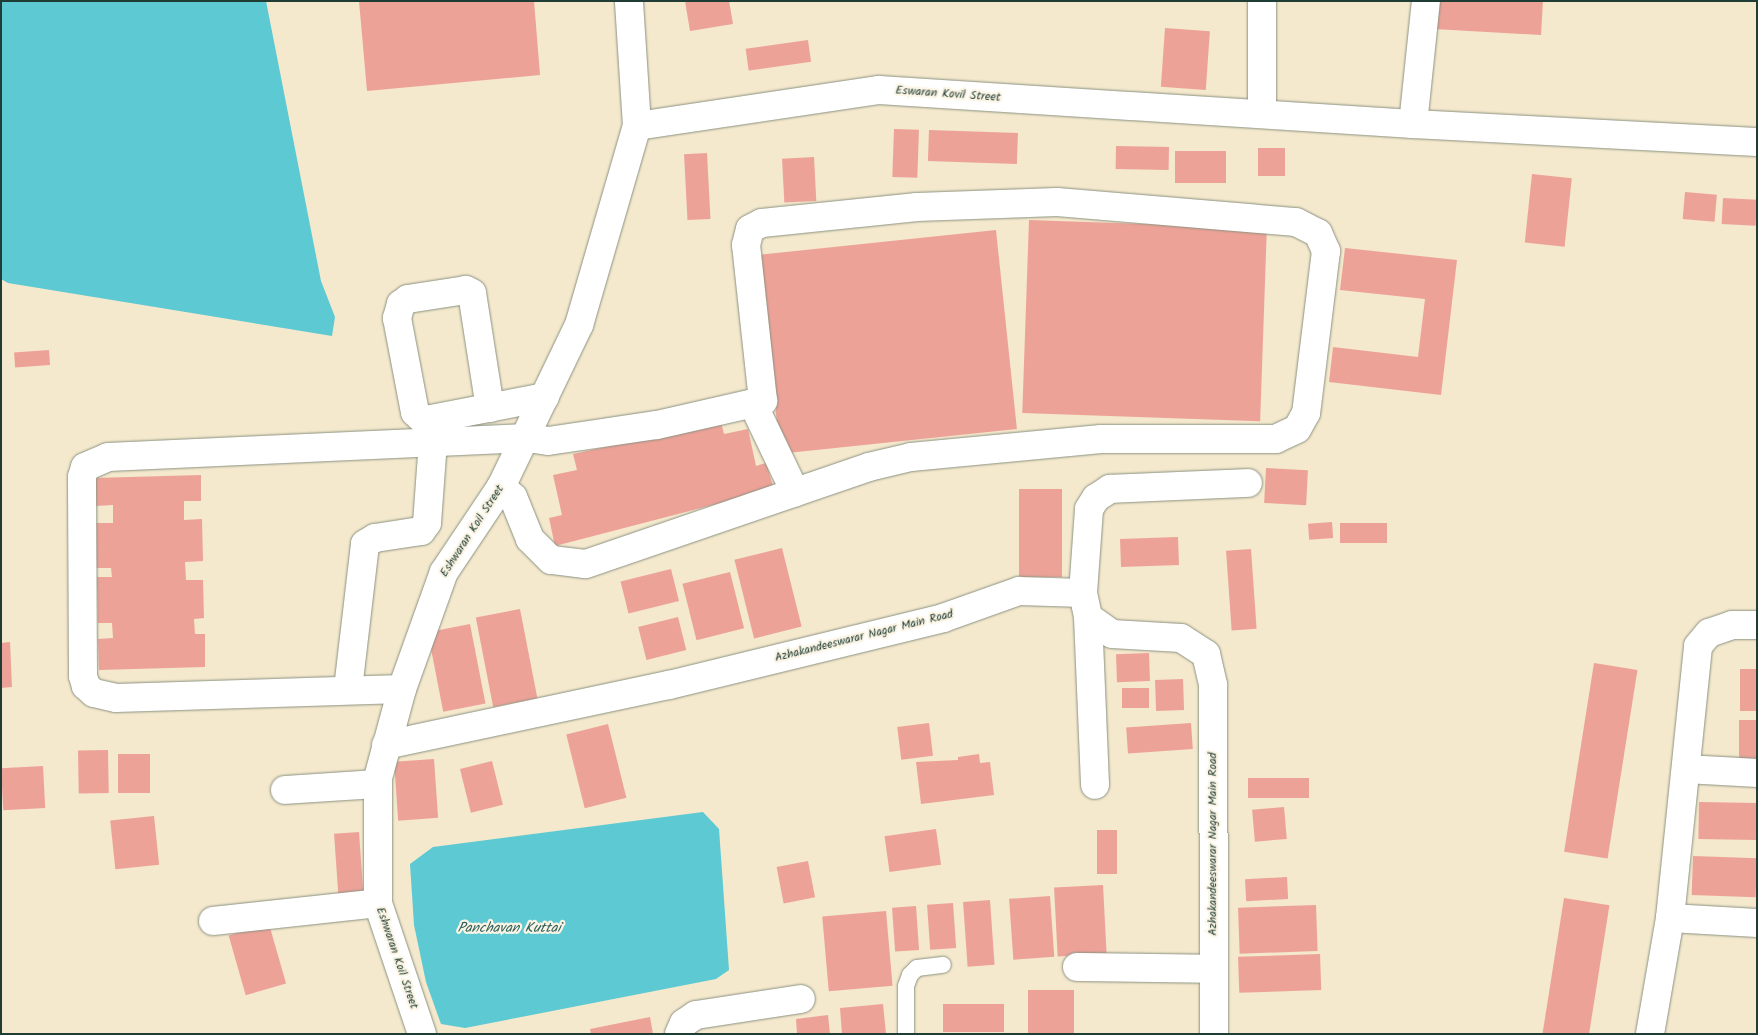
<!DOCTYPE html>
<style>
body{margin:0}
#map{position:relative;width:1758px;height:1035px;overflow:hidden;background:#f4e8cd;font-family:Kalam,sans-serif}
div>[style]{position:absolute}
.water>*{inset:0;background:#5cc9d3}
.building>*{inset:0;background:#eda298;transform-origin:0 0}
.roads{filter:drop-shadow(0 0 1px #8a9280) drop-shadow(0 0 1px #8a9280)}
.service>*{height:16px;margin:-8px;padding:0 8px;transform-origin:8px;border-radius:8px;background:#fff}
.minor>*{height:28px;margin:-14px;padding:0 14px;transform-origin:14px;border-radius:14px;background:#fff}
.tertiary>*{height:28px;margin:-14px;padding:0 14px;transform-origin:14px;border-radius:14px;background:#fff}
span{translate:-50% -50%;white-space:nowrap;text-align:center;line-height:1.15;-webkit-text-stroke:4.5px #fcf5e5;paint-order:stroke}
.street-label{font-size:12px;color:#1f3d34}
.water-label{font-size:14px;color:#2e605c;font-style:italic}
.frame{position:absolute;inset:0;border:2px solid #1f3d34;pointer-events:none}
</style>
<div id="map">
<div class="water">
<div style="clip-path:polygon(1px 1px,266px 1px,321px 281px,335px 317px,332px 336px,8px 283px,1px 279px)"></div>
<div style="clip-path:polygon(703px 812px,719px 829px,729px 970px,716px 979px,465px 1028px,441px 1024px,426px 982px,414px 925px,410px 864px,433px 847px)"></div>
</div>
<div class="building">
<div style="clip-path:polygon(359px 1px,534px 1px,540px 75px,367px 91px)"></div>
<div style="clip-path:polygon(685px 1px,729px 1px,733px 24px,690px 31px)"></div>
<div style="clip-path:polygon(1435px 1px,1543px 1px,1541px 35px,1434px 29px)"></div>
<div style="left:1165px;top:28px;width:45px;height:59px;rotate:4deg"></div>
<div style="left:808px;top:40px;width:22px;height:63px;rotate:82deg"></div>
<div style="left:894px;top:129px;width:25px;height:48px;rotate:2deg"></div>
<div style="left:929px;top:130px;width:89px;height:31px;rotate:2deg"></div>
<div style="left:1116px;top:146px;width:53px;height:23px;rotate:1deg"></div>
<div style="left:1258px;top:148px;width:27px;height:28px"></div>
<div style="left:1175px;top:151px;width:51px;height:32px"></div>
<div style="left:707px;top:153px;width:66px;height:23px;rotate:87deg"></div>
<div style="left:814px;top:157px;width:44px;height:32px;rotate:87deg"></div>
<div style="left:1532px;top:174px;width:40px;height:69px;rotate:6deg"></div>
<div style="left:1685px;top:192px;width:32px;height:27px;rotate:5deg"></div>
<div style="left:1723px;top:198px;width:34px;height:26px;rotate:3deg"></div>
<div style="left:1029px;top:220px;width:238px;height:193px;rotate:2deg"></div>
<div style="left:996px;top:230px;width:200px;height:238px;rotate:84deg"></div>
<div style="clip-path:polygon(1345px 248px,1457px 260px,1441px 395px,1329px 382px,1333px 347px,1418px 357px,1425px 299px,1340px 290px)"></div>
<div style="left:49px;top:350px;width:15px;height:35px;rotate:86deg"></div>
<div style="clip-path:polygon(721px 422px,724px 434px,748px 429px,756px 466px,766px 463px,774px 489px,555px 546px,549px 518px,562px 515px,553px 475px,577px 470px,573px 454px)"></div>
<div style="left:1266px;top:468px;width:42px;height:35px;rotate:3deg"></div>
<div style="clip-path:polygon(201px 475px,201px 501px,184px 501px,184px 520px,202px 519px,203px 561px,185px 562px,186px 580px,203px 580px,204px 618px,194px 619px,195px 634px,205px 634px,205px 667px,99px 670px,98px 639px,113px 638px,112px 623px,98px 623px,97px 577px,112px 577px,111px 568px,96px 568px,95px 523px,113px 523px,113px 505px,95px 506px,94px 478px)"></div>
<div style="left:1019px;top:489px;width:43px;height:88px"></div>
<div style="left:1332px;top:522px;width:16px;height:24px;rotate:86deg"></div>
<div style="left:1340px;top:523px;width:47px;height:20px"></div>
<div style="left:1178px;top:537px;width:28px;height:58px;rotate:88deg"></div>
<div style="left:782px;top:548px;width:81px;height:49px;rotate:76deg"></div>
<div style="left:1251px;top:549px;width:80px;height:25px;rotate:86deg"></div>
<div style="left:671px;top:569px;width:33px;height:52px;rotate:76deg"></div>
<div style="left:730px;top:572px;width:58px;height:49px;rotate:76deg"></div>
<div style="left:520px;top:609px;width:91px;height:45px;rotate:79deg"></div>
<div style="left:678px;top:617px;width:34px;height:41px;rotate:76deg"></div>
<div style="left:470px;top:624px;width:81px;height:43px;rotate:79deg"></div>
<div style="clip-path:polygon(10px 642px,12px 687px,1px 688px,1px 643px)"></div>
<div style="left:1149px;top:653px;width:28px;height:33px;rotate:88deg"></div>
<div style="left:1594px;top:663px;width:44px;height:191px;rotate:9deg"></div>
<div style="left:1740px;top:669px;width:17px;height:42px"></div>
<div style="left:1183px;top:679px;width:31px;height:28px;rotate:88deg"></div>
<div style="left:1122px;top:688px;width:27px;height:20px"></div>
<div style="left:1739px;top:720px;width:18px;height:42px"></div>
<div style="left:929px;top:723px;width:33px;height:32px;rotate:83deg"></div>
<div style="left:1191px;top:723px;width:26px;height:65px;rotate:86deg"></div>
<div style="left:608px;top:724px;width:76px;height:43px;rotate:76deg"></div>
<div style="left:108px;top:750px;width:43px;height:30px;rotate:89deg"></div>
<div style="left:118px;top:754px;width:32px;height:39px"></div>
<div style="clip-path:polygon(979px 754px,980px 763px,990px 762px,994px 795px,921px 804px,916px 762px,958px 760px,958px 757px)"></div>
<div style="left:434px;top:759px;width:59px;height:40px;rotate:86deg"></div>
<div style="left:492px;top:761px;width:45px;height:33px;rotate:76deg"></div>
<div style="left:43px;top:766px;width:42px;height:42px;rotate:87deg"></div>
<div style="left:1248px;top:778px;width:61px;height:20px"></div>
<div style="left:1699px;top:802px;width:58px;height:37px;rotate:1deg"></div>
<div style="left:1284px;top:807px;width:32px;height:32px;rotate:85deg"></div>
<div style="left:154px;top:816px;width:49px;height:44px;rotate:84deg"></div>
<div style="left:936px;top:829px;width:36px;height:52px;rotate:82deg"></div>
<div style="left:1097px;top:830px;width:20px;height:44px"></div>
<div style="left:359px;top:832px;width:61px;height:25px;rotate:86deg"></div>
<div style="left:1693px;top:856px;width:64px;height:39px;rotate:2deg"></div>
<div style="left:808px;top:861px;width:37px;height:32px;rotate:79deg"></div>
<div style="left:1287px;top:877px;width:22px;height:42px;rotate:87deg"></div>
<div style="left:1103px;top:885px;width:69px;height:49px;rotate:87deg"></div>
<div style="left:1050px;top:896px;width:61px;height:41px;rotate:86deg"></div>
<div style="left:1564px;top:898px;width:46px;height:138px;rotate:9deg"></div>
<div style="left:990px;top:900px;width:65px;height:27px;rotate:86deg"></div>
<div style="left:953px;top:903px;width:45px;height:26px;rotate:86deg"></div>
<div style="left:1316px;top:905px;width:46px;height:78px;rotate:88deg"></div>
<div style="left:916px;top:906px;width:44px;height:24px;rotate:86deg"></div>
<div style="left:886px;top:911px;width:75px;height:64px;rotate:85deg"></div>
<div style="left:269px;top:924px;width:62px;height:42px;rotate:74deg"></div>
<div style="left:1320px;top:954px;width:36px;height:82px;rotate:88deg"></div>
<div style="left:1028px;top:990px;width:46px;height:44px"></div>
<div style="clip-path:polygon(883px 1004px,886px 1034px,842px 1034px,840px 1008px)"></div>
<div style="left:1004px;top:1004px;width:28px;height:61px;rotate:90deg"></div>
<div style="clip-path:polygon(828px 1015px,830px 1034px,797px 1034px,796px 1019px)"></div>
<div style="clip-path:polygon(650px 1017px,653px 1034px,591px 1034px,590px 1029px)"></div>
</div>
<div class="roads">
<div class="service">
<div style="left:906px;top:1034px;width:48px;rotate:-90deg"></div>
<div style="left:906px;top:986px;width:12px;rotate:-70deg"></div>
<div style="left:910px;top:975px;width:10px;rotate:-45deg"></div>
<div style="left:917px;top:968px;width:26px;rotate:-7deg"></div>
</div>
<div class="minor">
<div style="left:1262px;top:1px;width:113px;rotate:90deg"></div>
<div style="left:1413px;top:124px;width:124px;rotate:-84deg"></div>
<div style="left:753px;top:404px;width:98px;rotate:64.5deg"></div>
<div style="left:490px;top:408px;width:116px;rotate:-98.9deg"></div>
<div style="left:472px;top:293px;width:7px;rotate:-153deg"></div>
<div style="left:466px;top:290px;width:59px;rotate:171.2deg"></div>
<div style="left:408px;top:299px;width:9px;rotate:144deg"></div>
<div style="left:401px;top:304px;width:15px;rotate:106deg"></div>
<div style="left:397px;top:318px;width:96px;rotate:79.2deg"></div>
<div style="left:415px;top:412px;width:7px;rotate:45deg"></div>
<div style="left:420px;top:417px;width:7px;rotate:27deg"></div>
<div style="left:426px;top:420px;width:121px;rotate:-10.9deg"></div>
<div style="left:1083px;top:593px;width:84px;rotate:-85.9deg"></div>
<div style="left:1089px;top:509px;width:13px;rotate:-58deg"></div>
<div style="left:1096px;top:498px;width:17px;rotate:-33deg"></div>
<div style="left:1110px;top:489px;width:138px;rotate:-2.5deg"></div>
<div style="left:1088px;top:617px;width:168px;rotate:87.6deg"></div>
<div style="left:348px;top:689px;width:146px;rotate:-83.3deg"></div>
<div style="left:365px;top:544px;width:12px;rotate:-31deg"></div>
<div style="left:375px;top:538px;width:47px;rotate:-8.7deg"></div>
<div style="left:421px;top:531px;width:10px;rotate:-53deg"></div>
<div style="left:427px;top:523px;width:81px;rotate:-85.8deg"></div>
<div style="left:402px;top:689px;width:286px;rotate:178.2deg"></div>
<div style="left:116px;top:698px;width:23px;rotate:-167deg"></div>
<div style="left:94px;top:693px;width:11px;rotate:-139deg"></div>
<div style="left:86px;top:686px;width:10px;rotate:-107deg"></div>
<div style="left:83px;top:676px;width:199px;rotate:-90.3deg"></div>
<div style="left:82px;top:477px;width:10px;rotate:-73deg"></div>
<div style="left:85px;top:467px;width:25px;rotate:-23deg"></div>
<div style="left:108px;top:457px;width:419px;rotate:-2.6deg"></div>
<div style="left:527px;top:438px;width:21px;rotate:8deg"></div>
<div style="left:548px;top:441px;width:110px;rotate:-8.4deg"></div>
<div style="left:657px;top:425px;width:109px;rotate:-12.8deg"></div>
<div style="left:763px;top:401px;width:157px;rotate:-96.2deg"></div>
<div style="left:746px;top:245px;width:16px;rotate:-76deg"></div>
<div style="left:750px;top:229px;width:13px;rotate:-27deg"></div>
<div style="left:762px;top:223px;width:156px;rotate:-5.9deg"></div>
<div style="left:917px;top:207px;width:140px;rotate:-2deg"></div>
<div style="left:1057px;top:202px;width:240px;rotate:4.8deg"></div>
<div style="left:1296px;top:222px;width:25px;rotate:27deg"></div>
<div style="left:1318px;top:233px;width:20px;rotate:66deg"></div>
<div style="left:1326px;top:251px;width:163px;rotate:97deg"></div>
<div style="left:1306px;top:413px;width:18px;rotate:119deg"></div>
<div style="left:1297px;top:429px;width:23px;rotate:155deg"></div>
<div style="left:1276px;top:439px;width:175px;rotate:180deg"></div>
<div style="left:1101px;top:439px;width:191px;rotate:174.6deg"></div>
<div style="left:911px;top:457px;width:43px;rotate:166.6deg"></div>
<div style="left:869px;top:467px;width:300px;rotate:161.1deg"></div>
<div style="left:585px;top:564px;width:34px;rotate:-173deg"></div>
<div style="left:551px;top:560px;width:30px;rotate:-135deg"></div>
<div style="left:530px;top:539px;width:45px;rotate:-112deg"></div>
<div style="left:513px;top:497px;width:16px;rotate:-140deg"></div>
<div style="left:386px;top:745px;width:289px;rotate:-12deg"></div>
<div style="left:669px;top:685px;width:282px;rotate:-13.7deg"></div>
<div style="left:943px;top:618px;width:81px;rotate:-19.6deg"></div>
<div style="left:1019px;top:591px;width:64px;rotate:1.8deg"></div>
<div style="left:1083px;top:593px;width:25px;rotate:78deg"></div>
<div style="left:1088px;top:617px;width:29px;rotate:35deg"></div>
<div style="left:1112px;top:634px;width:69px;rotate:3.3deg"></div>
<div style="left:1181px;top:638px;width:30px;rotate:33deg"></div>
<div style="left:1206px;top:654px;width:32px;rotate:77deg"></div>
<div style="left:1213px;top:685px;width:349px;rotate:89.8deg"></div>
<div style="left:1686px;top:769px;width:71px;rotate:3.2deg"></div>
<div style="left:285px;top:790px;width:93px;rotate:-3.7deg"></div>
<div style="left:1670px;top:918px;width:87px;rotate:3.3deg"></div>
<div style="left:213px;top:921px;width:166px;rotate:-6.2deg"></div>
<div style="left:1077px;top:967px;width:135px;rotate:0.8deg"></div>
<div style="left:679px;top:1034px;width:12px;rotate:-66deg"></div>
<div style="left:684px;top:1023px;width:14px;rotate:-34deg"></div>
<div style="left:696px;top:1015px;width:106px;rotate:-8.7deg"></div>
<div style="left:1650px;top:1034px;width:118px;rotate:-80.2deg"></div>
<div style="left:1670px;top:918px;width:273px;rotate:-84.1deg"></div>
<div style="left:1698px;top:646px;width:17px;rotate:-50deg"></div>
<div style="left:1709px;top:633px;width:24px;rotate:-19deg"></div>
<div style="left:1732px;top:625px;width:25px"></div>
</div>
<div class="tertiary">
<div style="left:637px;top:126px;width:245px;rotate:-8.5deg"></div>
<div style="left:879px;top:90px;width:535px;rotate:3.64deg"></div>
<div style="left:1413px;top:124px;width:344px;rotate:3deg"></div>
<div style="left:422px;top:1034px;width:138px;rotate:-108.6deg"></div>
<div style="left:378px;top:903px;width:125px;rotate:-90deg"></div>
<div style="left:378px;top:778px;width:92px;rotate:-74.9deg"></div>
<div style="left:402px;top:689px;width:124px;rotate:-70.3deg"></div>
<div style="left:444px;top:572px;width:102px;rotate:-56.2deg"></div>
<div style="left:501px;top:487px;width:180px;rotate:-64.3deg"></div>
<div style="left:579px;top:325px;width:207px;rotate:-73.8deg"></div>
<div style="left:637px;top:126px;width:125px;rotate:-93.7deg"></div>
</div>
</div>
<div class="street-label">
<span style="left:948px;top:94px;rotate:4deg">Eswaran Kovil Street</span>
<span style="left:472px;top:531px;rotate:-57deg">Eshwaran Koil Street</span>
<span style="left:864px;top:636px;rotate:-14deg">Azhakandeeswarar Nagar Main Road</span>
<span style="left:1213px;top:844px;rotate:-90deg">Azhakandeeswarar Nagar Main Road</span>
<span style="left:397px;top:958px;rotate:71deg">Eshwaran Koil Street</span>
</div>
<div class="water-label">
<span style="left:509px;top:928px">Panchavan Kuttai</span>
</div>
<div class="frame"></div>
</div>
